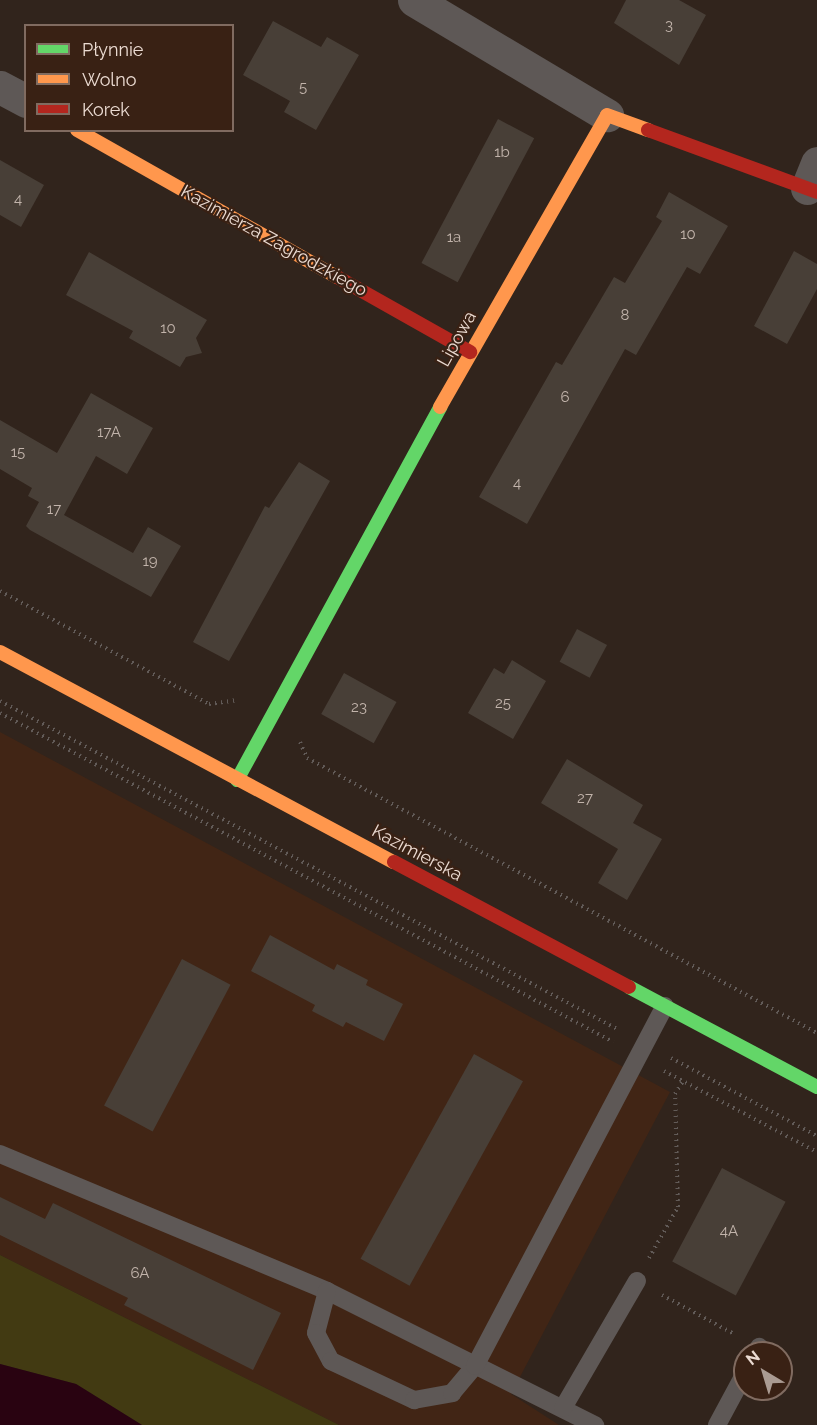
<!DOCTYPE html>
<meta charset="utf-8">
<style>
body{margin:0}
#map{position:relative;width:817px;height:1425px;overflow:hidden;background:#31241c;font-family:Raleway,sans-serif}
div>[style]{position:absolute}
.built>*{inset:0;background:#412515}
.green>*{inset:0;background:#423a12}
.water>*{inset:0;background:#290311}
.building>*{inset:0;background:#483f37;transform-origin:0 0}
.path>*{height:4px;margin-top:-2px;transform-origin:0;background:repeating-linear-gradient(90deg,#625b58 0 1.5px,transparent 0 6px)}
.lane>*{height:18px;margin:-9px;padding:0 9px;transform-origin:9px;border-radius:9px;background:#5e5856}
.street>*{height:33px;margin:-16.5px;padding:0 16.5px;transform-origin:16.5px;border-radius:16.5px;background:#5e5856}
.fast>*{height:14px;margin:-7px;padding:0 7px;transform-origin:7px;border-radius:7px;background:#63d668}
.slow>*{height:14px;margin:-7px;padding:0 7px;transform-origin:7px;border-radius:7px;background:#ff974d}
.jam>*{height:14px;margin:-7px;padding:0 7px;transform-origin:7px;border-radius:7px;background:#b3261e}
span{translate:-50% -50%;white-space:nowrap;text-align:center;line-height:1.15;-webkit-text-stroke:4.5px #392114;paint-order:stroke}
.number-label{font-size:15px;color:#c2b4ab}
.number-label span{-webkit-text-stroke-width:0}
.street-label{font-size:18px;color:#ebdbd2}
.legend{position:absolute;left:24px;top:24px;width:210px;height:108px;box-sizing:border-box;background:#392114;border:2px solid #806b60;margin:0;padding:8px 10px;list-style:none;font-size:18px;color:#ebdbd2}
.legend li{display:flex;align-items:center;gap:12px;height:30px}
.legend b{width:30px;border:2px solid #806b60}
.north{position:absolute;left:733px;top:1341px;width:60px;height:60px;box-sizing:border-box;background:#392114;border:2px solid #806b60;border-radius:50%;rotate:322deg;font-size:16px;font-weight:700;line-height:24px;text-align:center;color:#ebdbd2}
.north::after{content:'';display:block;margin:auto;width:21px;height:27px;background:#aa9b92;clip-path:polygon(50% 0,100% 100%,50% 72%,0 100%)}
</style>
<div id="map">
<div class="built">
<div style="clip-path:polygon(0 732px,670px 1092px,511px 1394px,559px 1425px,339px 1425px,0 1255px)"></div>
</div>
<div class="green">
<div style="clip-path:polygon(0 1255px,339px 1425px,142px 1425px,76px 1384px,0 1364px)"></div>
</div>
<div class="water">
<div style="clip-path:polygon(0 1364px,76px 1384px,142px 1425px,0 1425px)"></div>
</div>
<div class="building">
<div style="clip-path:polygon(626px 0,679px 0,706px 15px,679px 65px,614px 23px)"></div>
<div style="clip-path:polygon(273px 21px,321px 47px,327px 37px,359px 55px,316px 130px,284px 112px,290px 101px,243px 75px)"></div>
<div style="left:498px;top:119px;width:41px;height:163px;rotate:28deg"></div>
<div style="clip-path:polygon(0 160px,44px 185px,21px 227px,0 215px)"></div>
<div style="clip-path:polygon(669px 192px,728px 226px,700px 274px,687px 267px,636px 355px,625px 349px,527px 524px,479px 497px,556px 362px,562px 365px,614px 277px,625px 283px,662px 221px,656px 217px)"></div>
<div style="clip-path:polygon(794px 251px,817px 264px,817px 289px,787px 344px,754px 326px)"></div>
<div style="clip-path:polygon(89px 252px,207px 320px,196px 338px,202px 353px,186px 357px,180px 367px,129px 338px,133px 331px,66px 295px)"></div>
<div style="clip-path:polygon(91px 393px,153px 428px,127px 474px,96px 456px,64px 515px,133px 553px,148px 527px,181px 546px,151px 597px,30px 530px,26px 526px,39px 502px,28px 496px,32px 488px,0 469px,0 420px,57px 453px)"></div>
<div style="clip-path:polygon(299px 462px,330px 481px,229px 661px,193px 642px,265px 506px,269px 508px)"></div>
<div style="left:577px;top:629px;width:34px;height:37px;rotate:28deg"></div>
<div style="clip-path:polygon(512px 660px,546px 681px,513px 739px,468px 713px,494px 668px,504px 674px)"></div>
<div style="left:344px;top:673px;width:60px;height:47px;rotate:29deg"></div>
<div style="clip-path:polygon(567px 759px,643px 805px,633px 823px,662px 839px,627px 900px,598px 883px,618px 849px,541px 803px)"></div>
<div style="clip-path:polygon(270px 935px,334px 970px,337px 964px,368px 980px,366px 985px,403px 1004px,384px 1041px,346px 1022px,343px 1027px,312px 1011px,315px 1005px,251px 971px)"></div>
<div style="left:182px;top:959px;width:55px;height:166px;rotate:28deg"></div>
<div style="left:474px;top:1054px;width:56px;height:234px;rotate:29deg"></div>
<div style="left:722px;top:1168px;width:72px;height:106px;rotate:28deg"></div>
<div style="clip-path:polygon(0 1197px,45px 1219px,53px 1203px,281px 1313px,253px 1370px,124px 1305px,128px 1298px,0 1235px)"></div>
</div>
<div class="path">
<div style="left:0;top:591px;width:238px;rotate:28.4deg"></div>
<div style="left:209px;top:704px;width:29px;rotate:-8deg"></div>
<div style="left:0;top:701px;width:701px;rotate:27.99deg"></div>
<div style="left:0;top:713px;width:696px;rotate:28.22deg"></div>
<div style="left:300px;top:742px;width:17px;rotate:66deg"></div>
<div style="left:307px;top:758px;width:579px;rotate:28.33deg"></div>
<div style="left:671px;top:1058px;width:166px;rotate:28.1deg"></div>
<div style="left:664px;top:1071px;width:173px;rotate:27.9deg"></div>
<div style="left:649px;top:1258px;width:59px;rotate:-60.4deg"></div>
<div style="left:678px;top:1207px;width:113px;rotate:-91.5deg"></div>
<div style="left:675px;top:1094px;width:15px;rotate:-58deg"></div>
<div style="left:662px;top:1295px;width:82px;rotate:28.4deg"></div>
</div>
<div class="lane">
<div style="left:0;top:1154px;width:355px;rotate:22.7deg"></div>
<div style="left:327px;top:1291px;width:300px;rotate:26.6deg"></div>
<div style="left:327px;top:1291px;width:43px;rotate:104.7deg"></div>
<div style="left:316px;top:1333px;width:32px;rotate:62deg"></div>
<div style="left:331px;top:1361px;width:92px;rotate:25.2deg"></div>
<div style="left:414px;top:1400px;width:39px;rotate:-10deg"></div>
<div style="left:452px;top:1393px;width:35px;rotate:-50deg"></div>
<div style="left:475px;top:1366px;width:407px;rotate:-62.2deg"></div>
<div style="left:756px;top:1353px;width:7px;rotate:-63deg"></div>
<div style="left:563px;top:1408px;width:147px;rotate:-59.8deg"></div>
<div style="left:717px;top:1425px;width:59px;rotate:-61.7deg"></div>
</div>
<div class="street">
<div style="left:414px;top:0;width:225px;rotate:30.8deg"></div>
<div style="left:0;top:87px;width:30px;rotate:28deg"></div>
<div style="left:807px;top:188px;width:27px;rotate:-68deg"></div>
</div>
<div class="fast">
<div style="left:237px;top:780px;width:425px;rotate:-61.4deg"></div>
<div style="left:629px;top:987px;width:213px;rotate:28deg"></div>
</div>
<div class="slow">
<div style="left:77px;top:130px;width:299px;rotate:29.5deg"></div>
<div style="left:440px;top:407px;width:336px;rotate:-60.2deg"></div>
<div style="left:607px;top:115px;width:44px;rotate:20.1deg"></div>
<div style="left:0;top:652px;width:446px;rotate:28.1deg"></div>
</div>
<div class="jam">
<div style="left:648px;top:130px;width:180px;rotate:20.1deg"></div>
<div style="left:337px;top:277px;width:153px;rotate:29.4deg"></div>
<div style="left:394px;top:862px;width:266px;rotate:28deg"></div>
</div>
<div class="number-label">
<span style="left:669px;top:26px">3</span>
<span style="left:303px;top:88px">5</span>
<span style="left:502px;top:153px">1b</span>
<span style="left:18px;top:200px">4</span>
<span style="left:688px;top:235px">10</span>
<span style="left:454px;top:238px">1a</span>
<span style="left:625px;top:316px">8</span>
<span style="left:168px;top:329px">10</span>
<span style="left:565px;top:398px">6</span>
<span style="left:109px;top:433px">17A</span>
<span style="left:18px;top:453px">15</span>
<span style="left:517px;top:484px">4</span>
<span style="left:54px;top:510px">17</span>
<span style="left:150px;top:562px">19</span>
<span style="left:503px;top:704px">25</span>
<span style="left:359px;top:708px">23</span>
<span style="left:585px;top:799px">27</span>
<span style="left:729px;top:1232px">4A</span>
<span style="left:140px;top:1274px">6A</span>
</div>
<div class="street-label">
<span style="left:274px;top:241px;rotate:29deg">Kazimierza Zagrodzkiego</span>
<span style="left:457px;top:339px;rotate:-61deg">Lipowa</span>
<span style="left:417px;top:853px;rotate:28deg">Kazimierska</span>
</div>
<ul class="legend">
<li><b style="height:8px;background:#63d668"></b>Płynnie</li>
<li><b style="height:8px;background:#ff974d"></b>Wolno</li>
<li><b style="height:8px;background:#b3261e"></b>Korek</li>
</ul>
<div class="north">N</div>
</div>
